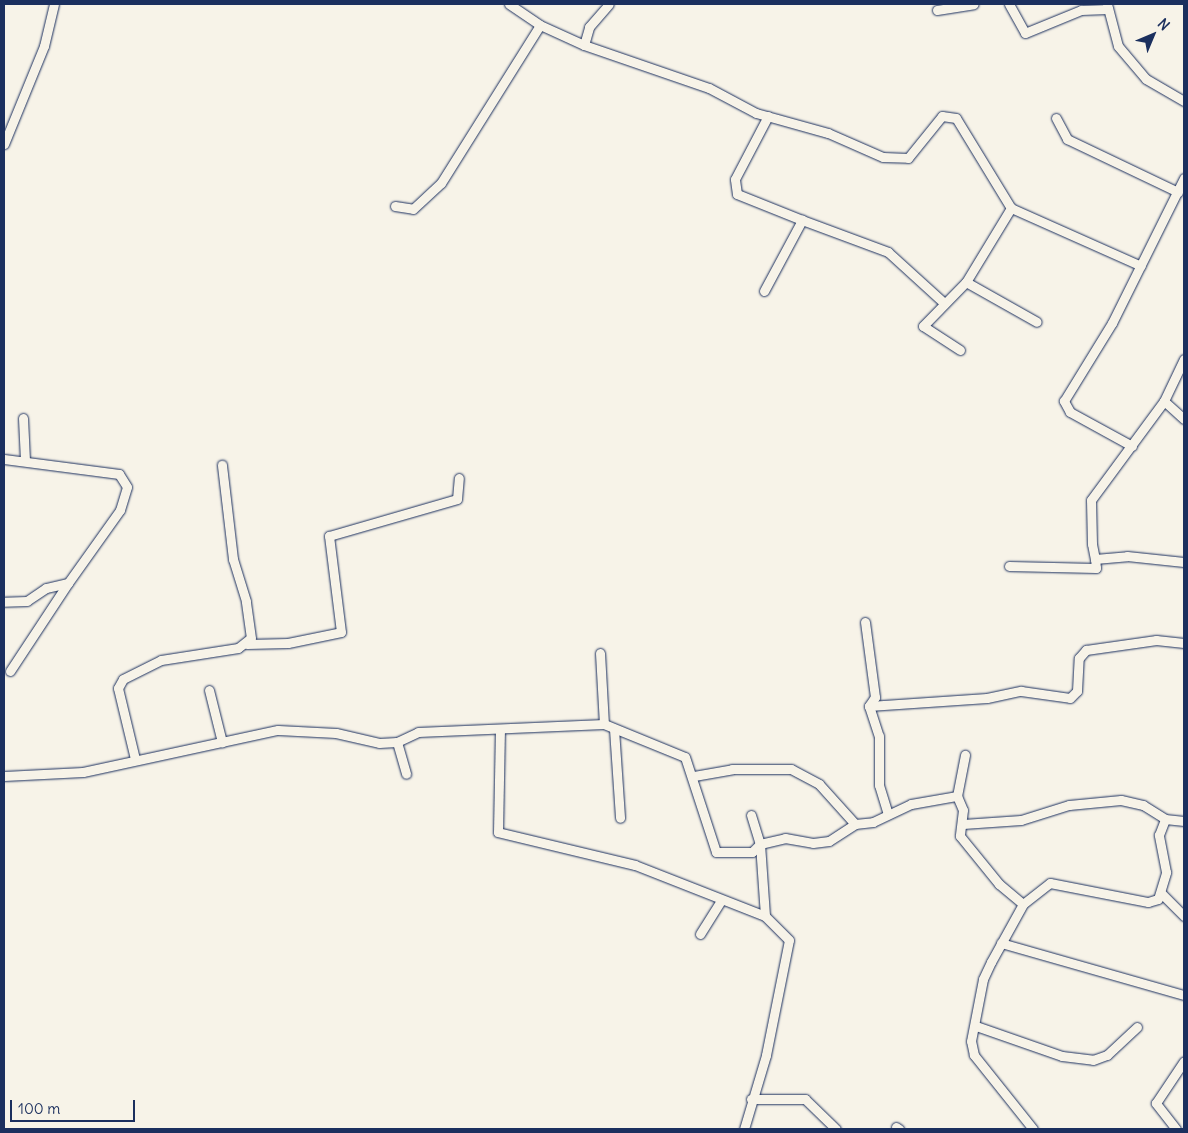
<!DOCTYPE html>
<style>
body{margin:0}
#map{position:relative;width:1188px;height:1133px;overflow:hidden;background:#f7f3e8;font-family:Delius,sans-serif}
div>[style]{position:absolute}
.roads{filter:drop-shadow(0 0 1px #1b2f5e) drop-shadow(0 0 1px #1b2f5e)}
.minor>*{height:9px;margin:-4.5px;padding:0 4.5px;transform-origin:4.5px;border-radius:4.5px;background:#f7f3e8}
span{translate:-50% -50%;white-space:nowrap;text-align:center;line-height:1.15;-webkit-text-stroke:4px #f7f3e8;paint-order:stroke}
.frame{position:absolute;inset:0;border:5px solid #1b2f5e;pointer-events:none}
.north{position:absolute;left:1128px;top:10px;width:50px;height:50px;-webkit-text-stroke:4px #f7f3e8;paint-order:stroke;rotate:45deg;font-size:14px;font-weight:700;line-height:20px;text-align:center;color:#1b2f5e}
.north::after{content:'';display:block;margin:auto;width:18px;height:22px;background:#1b2f5e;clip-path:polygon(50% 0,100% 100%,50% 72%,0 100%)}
.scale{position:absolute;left:10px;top:1100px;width:125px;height:22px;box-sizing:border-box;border:2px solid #1b2f5e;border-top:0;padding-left:6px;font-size:15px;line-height:18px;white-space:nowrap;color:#1b2f5e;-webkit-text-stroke:4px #f7f3e8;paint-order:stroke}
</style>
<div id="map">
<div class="roads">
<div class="minor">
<div style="left:509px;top:4px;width:37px;rotate:34deg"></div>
<div style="left:540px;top:25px;width:48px;rotate:24.4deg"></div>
<div style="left:584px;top:45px;width:132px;rotate:19deg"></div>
<div style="left:709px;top:88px;width:53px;rotate:28deg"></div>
<div style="left:756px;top:113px;width:75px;rotate:15.5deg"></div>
<div style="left:828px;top:133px;width:60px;rotate:23.6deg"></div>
<div style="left:883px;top:157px;width:25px;rotate:2deg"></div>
<div style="left:908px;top:158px;width:54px;rotate:-51deg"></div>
<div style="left:942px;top:116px;width:14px;rotate:8deg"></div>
<div style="left:956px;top:118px;width:105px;rotate:58.6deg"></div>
<div style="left:1011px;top:208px;width:142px;rotate:24deg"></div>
<div style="left:1009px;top:4px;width:33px;rotate:61deg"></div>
<div style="left:1025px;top:33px;width:61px;rotate:-22.3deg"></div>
<div style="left:1081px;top:10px;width:27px;rotate:-2deg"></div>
<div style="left:1107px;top:4px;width:43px;rotate:75.3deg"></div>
<div style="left:1118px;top:46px;width:43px;rotate:49.7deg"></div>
<div style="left:1146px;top:79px;width:44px;rotate:30.1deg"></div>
<div style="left:937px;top:10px;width:37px;rotate:-9deg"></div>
<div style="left:584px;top:45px;width:19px;rotate:-74deg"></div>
<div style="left:589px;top:27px;width:30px;rotate:-49deg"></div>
<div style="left:1056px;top:118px;width:24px;rotate:62deg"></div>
<div style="left:1067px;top:139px;width:123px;rotate:25.5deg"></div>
<div style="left:4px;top:144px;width:106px;rotate:-67.8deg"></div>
<div style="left:44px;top:46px;width:43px;rotate:-76.6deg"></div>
<div style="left:395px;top:206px;width:18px;rotate:9deg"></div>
<div style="left:413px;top:209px;width:38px;rotate:-43deg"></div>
<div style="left:441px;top:183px;width:186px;rotate:-57.9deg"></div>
<div style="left:802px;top:220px;width:92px;rotate:20.4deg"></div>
<div style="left:888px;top:252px;width:76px;rotate:42.3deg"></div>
<div style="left:966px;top:282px;width:81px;rotate:29.4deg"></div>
<div style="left:764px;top:291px;width:81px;rotate:-61.8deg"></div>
<div style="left:802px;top:220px;width:70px;rotate:-158.2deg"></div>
<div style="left:737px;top:194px;width:15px;rotate:-98deg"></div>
<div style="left:735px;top:179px;width:71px;rotate:-62.4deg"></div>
<div style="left:960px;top:350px;width:44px;rotate:-147deg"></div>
<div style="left:923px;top:326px;width:62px;rotate:-45.7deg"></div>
<div style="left:966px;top:282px;width:87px;rotate:-58.7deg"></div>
<div style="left:1184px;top:359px;width:47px;rotate:115.5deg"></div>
<div style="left:1164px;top:401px;width:27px;rotate:42deg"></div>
<div style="left:1164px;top:401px;width:123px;rotate:126.4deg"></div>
<div style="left:1091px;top:500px;width:44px;rotate:88.7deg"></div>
<div style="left:1092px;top:544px;width:15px;rotate:79deg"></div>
<div style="left:1095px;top:559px;width:32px;rotate:-5deg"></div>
<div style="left:1127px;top:556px;width:57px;rotate:6deg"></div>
<div style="left:23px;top:418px;width:43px;rotate:87.3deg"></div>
<div style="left:1132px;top:446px;width:71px;rotate:-151.3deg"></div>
<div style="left:1070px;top:412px;width:13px;rotate:-119deg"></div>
<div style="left:1064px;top:401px;width:92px;rotate:-58.4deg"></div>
<div style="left:1112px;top:323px;width:162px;rotate:-63.6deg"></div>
<div style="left:4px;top:459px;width:116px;rotate:7.4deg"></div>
<div style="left:119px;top:474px;width:15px;rotate:58deg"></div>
<div style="left:127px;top:487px;width:24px;rotate:107deg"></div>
<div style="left:120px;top:510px;width:90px;rotate:125.5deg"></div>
<div style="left:68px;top:583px;width:23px;rotate:167deg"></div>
<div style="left:46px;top:588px;width:23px;rotate:146deg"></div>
<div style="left:27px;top:601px;width:23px;rotate:178deg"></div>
<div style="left:1009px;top:566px;width:87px;rotate:1.3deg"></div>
<div style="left:1096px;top:568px;width:9px;rotate:-96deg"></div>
<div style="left:865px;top:622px;width:76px;rotate:82.4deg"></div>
<div style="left:875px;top:697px;width:11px;rotate:124deg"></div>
<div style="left:869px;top:706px;width:32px;rotate:72deg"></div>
<div style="left:879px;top:736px;width:49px;rotate:90deg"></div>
<div style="left:879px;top:785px;width:30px;rotate:73deg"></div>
<div style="left:247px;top:644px;width:41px;rotate:-1.4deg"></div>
<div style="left:288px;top:643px;width:54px;rotate:-11.7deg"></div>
<div style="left:341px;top:632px;width:97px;rotate:-97.1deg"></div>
<div style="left:329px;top:536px;width:133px;rotate:-16.1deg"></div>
<div style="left:457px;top:499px;width:21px;rotate:-85deg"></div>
<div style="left:600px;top:653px;width:71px;rotate:86.8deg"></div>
<div style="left:10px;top:671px;width:105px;rotate:-56.6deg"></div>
<div style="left:209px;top:690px;width:54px;rotate:76deg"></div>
<div style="left:869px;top:706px;width:118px;rotate:-3.9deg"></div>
<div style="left:987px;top:698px;width:35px;rotate:-12deg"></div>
<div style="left:1021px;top:691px;width:49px;rotate:8.1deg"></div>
<div style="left:1070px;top:698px;width:10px;rotate:-45deg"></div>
<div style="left:1077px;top:691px;width:33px;rotate:-87deg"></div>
<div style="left:1079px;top:658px;width:11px;rotate:-49deg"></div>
<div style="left:1086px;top:650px;width:71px;rotate:-8.1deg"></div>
<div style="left:1156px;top:640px;width:28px;rotate:6deg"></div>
<div style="left:614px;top:729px;width:89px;rotate:86.1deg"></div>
<div style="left:397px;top:742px;width:33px;rotate:74deg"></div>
<div style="left:135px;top:759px;width:73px;rotate:-103.5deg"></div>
<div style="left:118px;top:688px;width:10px;rotate:-61deg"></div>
<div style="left:123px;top:679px;width:42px;rotate:-26.6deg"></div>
<div style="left:161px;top:660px;width:78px;rotate:-8.9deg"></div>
<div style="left:238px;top:648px;width:16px;rotate:-38deg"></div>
<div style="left:251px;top:638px;width:37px;rotate:-98deg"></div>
<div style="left:246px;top:601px;width:44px;rotate:-107.2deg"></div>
<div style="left:233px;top:559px;width:95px;rotate:-96.7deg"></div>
<div style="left:4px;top:776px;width:79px;rotate:-2.9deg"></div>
<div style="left:83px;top:772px;width:199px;rotate:-12.2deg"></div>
<div style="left:278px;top:730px;width:58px;rotate:3deg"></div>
<div style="left:336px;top:733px;width:44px;rotate:13.1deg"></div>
<div style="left:379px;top:743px;width:18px;rotate:-3deg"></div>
<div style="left:397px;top:742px;width:23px;rotate:-25deg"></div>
<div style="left:418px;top:732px;width:186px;rotate:-2.5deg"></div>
<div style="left:604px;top:724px;width:87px;rotate:22.2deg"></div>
<div style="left:685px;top:757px;width:100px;rotate:71.9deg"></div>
<div style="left:716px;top:852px;width:36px"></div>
<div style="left:752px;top:852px;width:11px;rotate:-45deg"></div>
<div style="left:760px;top:844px;width:72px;rotate:86deg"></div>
<div style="left:765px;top:916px;width:140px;rotate:-158.6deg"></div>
<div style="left:635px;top:865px;width:141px;rotate:-166.5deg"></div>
<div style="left:498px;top:832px;width:100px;rotate:-88.9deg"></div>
<div style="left:694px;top:776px;width:39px;rotate:-10deg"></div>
<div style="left:732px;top:769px;width:59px"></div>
<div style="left:791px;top:769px;width:32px;rotate:28deg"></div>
<div style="left:819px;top:784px;width:54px;rotate:48deg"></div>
<div style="left:957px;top:796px;width:42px;rotate:-79deg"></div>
<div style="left:751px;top:815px;width:30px;rotate:73deg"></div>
<div style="left:760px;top:844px;width:26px;rotate:-13deg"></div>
<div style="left:785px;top:838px;width:28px;rotate:10deg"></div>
<div style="left:813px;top:843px;width:16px;rotate:-7deg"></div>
<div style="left:829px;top:841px;width:31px;rotate:-33deg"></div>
<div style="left:855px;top:824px;width:18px;rotate:-6deg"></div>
<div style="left:873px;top:822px;width:42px;rotate:-25.3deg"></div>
<div style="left:911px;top:804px;width:47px;rotate:-9.9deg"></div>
<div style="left:957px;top:796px;width:15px;rotate:67deg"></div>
<div style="left:963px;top:810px;width:26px;rotate:97deg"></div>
<div style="left:960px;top:836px;width:62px;rotate:50.9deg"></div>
<div style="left:999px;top:884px;width:31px;rotate:40deg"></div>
<div style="left:963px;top:824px;width:58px;rotate:-3.9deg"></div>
<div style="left:1021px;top:820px;width:50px;rotate:-17.4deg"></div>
<div style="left:1069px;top:805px;width:52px;rotate:-5.5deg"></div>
<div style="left:1121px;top:800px;width:23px;rotate:13deg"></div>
<div style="left:1143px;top:805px;width:26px;rotate:32deg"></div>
<div style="left:1161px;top:893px;width:33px;rotate:45deg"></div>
<div style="left:700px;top:934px;width:38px;rotate:-58deg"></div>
<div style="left:1001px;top:943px;width:190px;rotate:15.9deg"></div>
<div style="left:976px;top:1026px;width:91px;rotate:19.2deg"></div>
<div style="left:1062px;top:1056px;width:31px;rotate:7deg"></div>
<div style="left:1093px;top:1060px;width:15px;rotate:-20deg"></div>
<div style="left:1107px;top:1055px;width:41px;rotate:-43deg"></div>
<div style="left:751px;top:1099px;width:54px"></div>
<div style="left:805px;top:1099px;width:43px;rotate:44.1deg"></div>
<div style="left:896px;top:1127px;width:4px;rotate:34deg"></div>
<div style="left:744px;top:1129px;width:77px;rotate:-73.4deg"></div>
<div style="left:766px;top:1055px;width:117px;rotate:-78.7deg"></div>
<div style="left:789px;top:940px;width:34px;rotate:-135deg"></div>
<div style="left:1033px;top:1129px;width:95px;rotate:-128.6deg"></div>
<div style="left:974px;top:1055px;width:14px;rotate:-102deg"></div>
<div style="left:971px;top:1041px;width:63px;rotate:-79deg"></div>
<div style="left:983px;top:979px;width:19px;rotate:-65deg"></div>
<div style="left:991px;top:962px;width:66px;rotate:-61.1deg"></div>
<div style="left:1023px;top:904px;width:34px;rotate:-38deg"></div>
<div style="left:1050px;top:883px;width:100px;rotate:11deg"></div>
<div style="left:1148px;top:902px;width:10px;rotate:-17deg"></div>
<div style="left:1158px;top:899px;width:28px;rotate:-73deg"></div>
<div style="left:1166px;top:872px;width:38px;rotate:-101deg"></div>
<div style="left:1159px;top:835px;width:17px;rotate:-69deg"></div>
<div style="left:1165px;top:819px;width:19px;rotate:6deg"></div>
<div style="left:1176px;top:1129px;width:33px;rotate:-128deg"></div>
<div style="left:1156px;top:1103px;width:50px;rotate:-56.3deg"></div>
</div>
</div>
<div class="frame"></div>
<div class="north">N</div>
<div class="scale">100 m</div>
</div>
